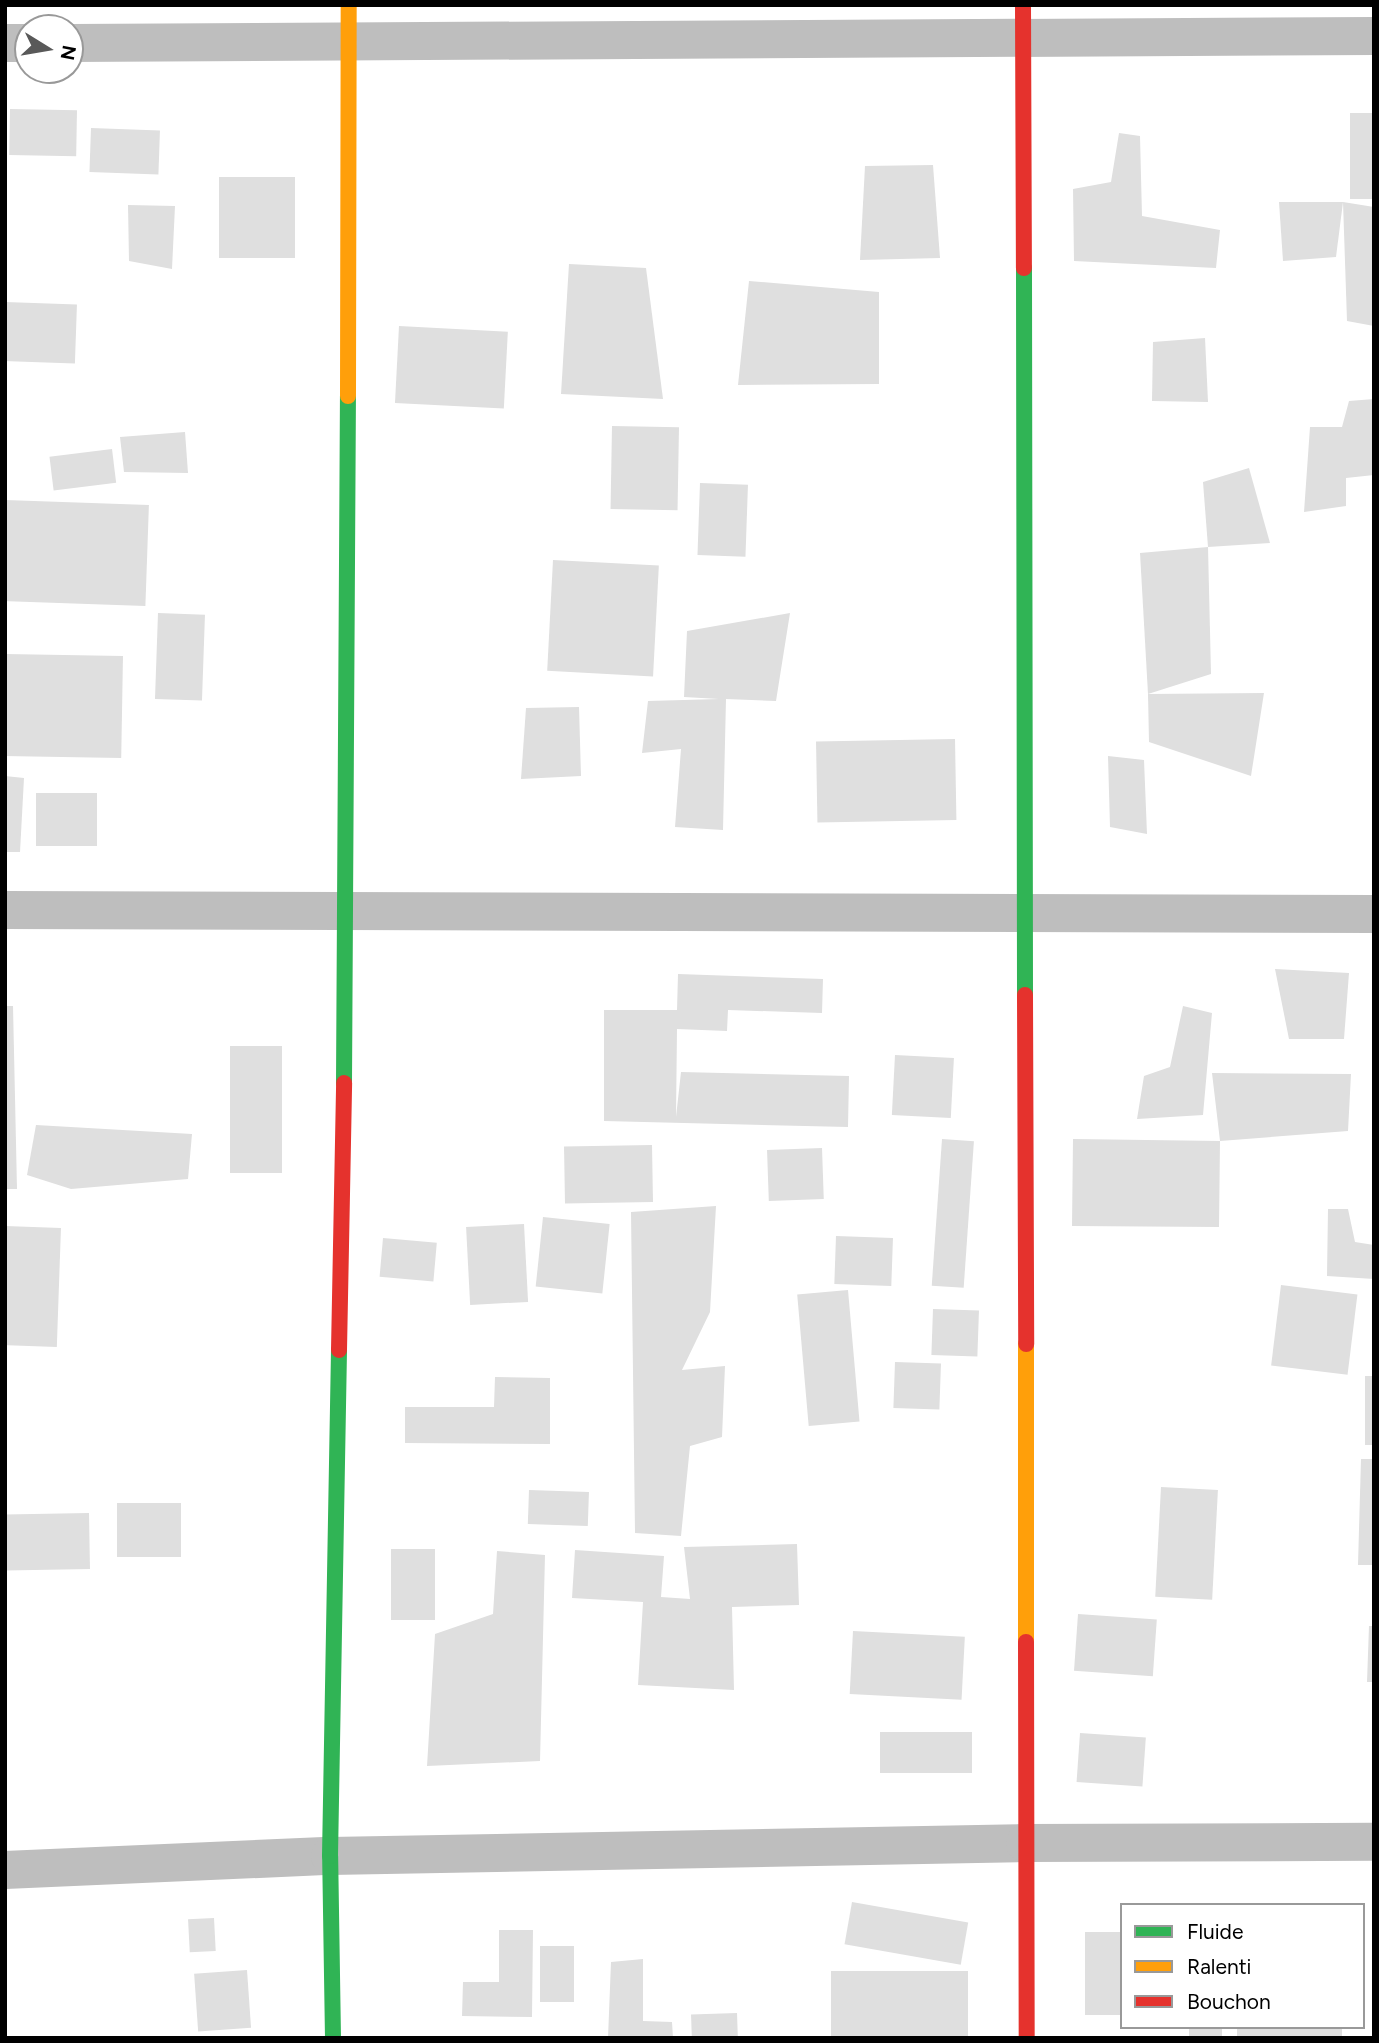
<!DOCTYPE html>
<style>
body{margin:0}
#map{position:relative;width:1379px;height:2043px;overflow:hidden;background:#fff;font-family:Figtree,sans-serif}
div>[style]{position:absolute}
.building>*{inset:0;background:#dfdfdf;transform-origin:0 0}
.street>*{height:38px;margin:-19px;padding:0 19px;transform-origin:19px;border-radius:19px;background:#bebebe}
.fast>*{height:16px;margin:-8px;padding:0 8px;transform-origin:8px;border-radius:8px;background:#30b455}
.slow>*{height:16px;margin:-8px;padding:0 8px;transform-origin:8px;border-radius:8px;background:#ff9f0a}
.jam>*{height:16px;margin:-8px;padding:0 8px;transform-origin:8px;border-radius:8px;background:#e5322d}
span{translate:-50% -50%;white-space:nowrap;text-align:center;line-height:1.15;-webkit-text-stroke:6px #fff;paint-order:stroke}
.frame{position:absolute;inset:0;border:7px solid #000;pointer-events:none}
.legend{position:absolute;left:1120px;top:1903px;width:245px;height:126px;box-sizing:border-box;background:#fff;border:2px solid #999;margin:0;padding:9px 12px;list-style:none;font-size:21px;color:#000}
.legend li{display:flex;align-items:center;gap:14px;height:35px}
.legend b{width:35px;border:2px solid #999}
.north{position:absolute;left:14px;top:14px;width:70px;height:70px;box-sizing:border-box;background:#fff;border:2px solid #999;border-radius:50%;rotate:101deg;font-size:19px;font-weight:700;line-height:28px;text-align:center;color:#000}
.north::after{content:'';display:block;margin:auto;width:24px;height:32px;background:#595959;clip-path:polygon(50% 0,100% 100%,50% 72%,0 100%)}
</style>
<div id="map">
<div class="building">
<div style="left:10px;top:109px;width:67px;height:46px;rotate:1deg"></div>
<div style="left:1374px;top:113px;width:86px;height:24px;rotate:90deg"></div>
<div style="left:91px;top:128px;width:69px;height:44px;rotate:2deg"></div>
<div style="clip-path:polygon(1119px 133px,1140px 136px,1142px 216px,1220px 230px,1216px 268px,1074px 261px,1073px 189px,1111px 182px)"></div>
<div style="clip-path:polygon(933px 165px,940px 258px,860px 260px,865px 166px)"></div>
<div style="left:219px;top:177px;width:76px;height:81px"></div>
<div style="clip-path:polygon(1279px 202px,1343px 202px,1336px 257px,1283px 261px)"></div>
<div style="clip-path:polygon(1343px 202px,1374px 207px,1374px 326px,1347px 321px)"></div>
<div style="clip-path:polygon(128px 205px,175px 206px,172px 269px,129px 261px)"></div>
<div style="clip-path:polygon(569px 264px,646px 268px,663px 399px,561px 394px)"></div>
<div style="clip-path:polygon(749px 281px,879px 292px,879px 384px,738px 385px)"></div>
<div style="left:5px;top:302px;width:72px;height:59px;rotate:2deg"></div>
<div style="left:399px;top:326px;width:109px;height:77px;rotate:3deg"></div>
<div style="clip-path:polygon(1205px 338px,1208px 402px,1152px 401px,1153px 342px)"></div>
<div style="clip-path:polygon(1374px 399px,1374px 475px,1346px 478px,1346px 506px,1304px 512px,1310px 427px,1342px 427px,1349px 401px)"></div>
<div style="left:612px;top:426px;width:67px;height:83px;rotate:1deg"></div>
<div style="clip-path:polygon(185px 432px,188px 473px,124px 472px,120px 437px)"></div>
<div style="left:112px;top:449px;width:34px;height:63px;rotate:83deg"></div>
<div style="clip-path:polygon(1249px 468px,1270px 543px,1208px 547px,1203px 482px)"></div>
<div style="left:700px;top:483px;width:48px;height:72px;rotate:2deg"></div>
<div style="left:5px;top:500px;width:144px;height:101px;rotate:2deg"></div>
<div style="clip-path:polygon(1208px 547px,1211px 674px,1148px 694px,1140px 553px)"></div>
<div style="left:553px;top:560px;width:106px;height:111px;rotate:3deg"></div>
<div style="left:158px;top:613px;width:47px;height:86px;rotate:2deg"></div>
<div style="clip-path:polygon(790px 613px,776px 701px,726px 699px,723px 830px,675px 827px,681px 749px,642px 753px,648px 701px,719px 699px,684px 697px,687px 631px)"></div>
<div style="left:5px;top:654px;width:118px;height:102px;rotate:1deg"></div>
<div style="clip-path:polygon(1264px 693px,1251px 776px,1149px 742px,1148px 694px)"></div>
<div style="clip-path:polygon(579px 707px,581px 776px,521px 779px,526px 708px)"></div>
<div style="left:955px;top:739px;width:81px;height:139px;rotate:89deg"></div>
<div style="clip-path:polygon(1108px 756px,1144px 760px,1147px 834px,1110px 827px)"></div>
<div style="clip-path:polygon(5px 776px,24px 778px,20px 852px,5px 852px)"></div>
<div style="left:36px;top:793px;width:61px;height:53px"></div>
<div style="clip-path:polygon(1275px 969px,1349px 973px,1344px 1039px,1289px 1039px)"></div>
<div style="clip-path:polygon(678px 974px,823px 979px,822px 1013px,728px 1010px,727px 1031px,677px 1029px,676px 1117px,681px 1072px,849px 1076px,848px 1127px,604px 1121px,604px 1010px,677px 1010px)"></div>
<div style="clip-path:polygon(5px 1006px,13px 1006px,17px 1189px,5px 1189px)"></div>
<div style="clip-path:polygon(1183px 1006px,1212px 1013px,1203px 1115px,1137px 1119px,1144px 1076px,1170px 1067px)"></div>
<div style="left:230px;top:1046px;width:52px;height:127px"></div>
<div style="left:895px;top:1055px;width:59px;height:60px;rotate:3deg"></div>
<div style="clip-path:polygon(1212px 1073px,1351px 1074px,1348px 1131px,1220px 1141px,1219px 1227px,1072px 1226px,1073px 1139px,1220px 1141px)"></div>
<div style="clip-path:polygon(36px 1125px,192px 1134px,188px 1179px,71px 1189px,27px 1175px)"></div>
<div style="left:942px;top:1139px;width:32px;height:147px;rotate:4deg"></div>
<div style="left:652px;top:1145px;width:57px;height:88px;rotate:89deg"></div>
<div style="left:822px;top:1148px;width:51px;height:55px;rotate:88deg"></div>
<div style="clip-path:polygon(716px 1206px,710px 1312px,682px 1370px,725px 1366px,722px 1437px,690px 1446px,681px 1536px,635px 1533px,631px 1212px)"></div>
<div style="clip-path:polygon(1328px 1209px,1348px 1209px,1355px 1242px,1374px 1245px,1374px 1279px,1327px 1276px)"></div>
<div style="left:543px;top:1217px;width:67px;height:70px;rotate:6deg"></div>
<div style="left:524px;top:1224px;width:78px;height:58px;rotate:87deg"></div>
<div style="left:5px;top:1226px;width:56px;height:119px;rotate:2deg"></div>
<div style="left:836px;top:1236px;width:57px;height:48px;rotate:2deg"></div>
<div style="left:383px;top:1238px;width:54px;height:39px;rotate:5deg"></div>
<div style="left:1281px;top:1285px;width:77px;height:81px;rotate:7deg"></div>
<div style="left:848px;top:1290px;width:132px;height:51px;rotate:85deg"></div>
<div style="left:933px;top:1309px;width:46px;height:46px;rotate:2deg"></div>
<div style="left:895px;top:1362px;width:46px;height:46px;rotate:2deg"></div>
<div style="left:1365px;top:1376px;width:9px;height:69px"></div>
<div style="clip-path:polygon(495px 1377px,550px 1378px,550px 1444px,405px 1443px,405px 1407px,494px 1407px)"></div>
<div style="clip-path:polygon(1361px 1459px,1374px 1459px,1374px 1565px,1358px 1565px)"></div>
<div style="left:1161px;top:1487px;width:57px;height:110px;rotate:3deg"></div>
<div style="left:529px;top:1490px;width:60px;height:34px;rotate:2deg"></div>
<div style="left:181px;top:1503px;width:54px;height:64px;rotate:90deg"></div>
<div style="left:89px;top:1513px;width:56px;height:84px;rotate:89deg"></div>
<div style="clip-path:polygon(797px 1544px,799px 1605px,732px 1607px,734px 1690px,638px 1685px,643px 1602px,572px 1598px,575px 1550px,664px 1556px,661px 1597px,690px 1599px,684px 1547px)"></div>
<div style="left:391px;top:1549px;width:44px;height:71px"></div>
<div style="clip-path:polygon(497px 1551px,545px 1555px,540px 1761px,427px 1766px,435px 1634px,493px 1614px)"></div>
<div style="left:1078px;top:1614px;width:79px;height:57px;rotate:4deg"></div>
<div style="clip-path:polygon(1369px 1626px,1374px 1626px,1374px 1682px,1367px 1682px)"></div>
<div style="left:853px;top:1631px;width:112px;height:63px;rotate:3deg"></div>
<div style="left:880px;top:1732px;width:92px;height:41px"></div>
<div style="left:1080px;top:1733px;width:66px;height:49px;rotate:4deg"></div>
<div style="left:852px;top:1902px;width:118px;height:43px;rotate:10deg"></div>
<div style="left:214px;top:1918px;width:33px;height:26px;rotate:87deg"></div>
<div style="clip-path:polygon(499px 1930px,533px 1930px,532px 2017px,462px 2016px,463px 1982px,499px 1982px)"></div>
<div style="left:1122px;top:1932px;width:83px;height:37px;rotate:90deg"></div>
<div style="left:540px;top:1946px;width:34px;height:56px"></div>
<div style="clip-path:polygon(643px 1959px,643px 2021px,672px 2022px,673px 2038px,608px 2038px,611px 1962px)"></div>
<div style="left:247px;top:1970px;width:58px;height:53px;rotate:86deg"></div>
<div style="left:831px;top:1971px;width:137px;height:67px"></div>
<div style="left:737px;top:2013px;width:25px;height:46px;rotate:88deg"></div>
<div style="left:1189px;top:2027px;width:33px;height:11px"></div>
<div style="left:1237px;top:2027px;width:105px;height:11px"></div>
</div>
<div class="street">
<div style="left:5px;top:43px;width:23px"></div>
<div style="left:70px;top:43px;width:1304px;rotate:-0.31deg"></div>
<div style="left:5px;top:910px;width:1369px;rotate:0.17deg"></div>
<div style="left:5px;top:1870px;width:325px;rotate:-2.5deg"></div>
<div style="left:330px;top:1856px;width:695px;rotate:-1.07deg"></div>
<div style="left:1025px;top:1843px;width:349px;rotate:-0.2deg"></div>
</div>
<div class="fast">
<div style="left:1024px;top:268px;width:727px;rotate:89.92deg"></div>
<div style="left:344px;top:1083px;width:687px;rotate:-89.67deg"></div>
<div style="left:333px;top:2038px;width:182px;rotate:-90.9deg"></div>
<div style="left:330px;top:1856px;width:506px;rotate:-88.98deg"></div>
</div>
<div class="slow">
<div style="left:348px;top:396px;width:391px;rotate:-89.9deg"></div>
<div style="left:1026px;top:1344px;width:298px;rotate:90deg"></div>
</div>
<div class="jam">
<div style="left:1023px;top:5px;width:263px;rotate:89.8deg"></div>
<div style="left:1025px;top:995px;width:349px;rotate:89.8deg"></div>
<div style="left:339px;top:1350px;width:267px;rotate:-88.9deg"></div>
<div style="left:1026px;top:1642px;width:396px;rotate:89.9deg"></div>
</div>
<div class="frame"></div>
<ul class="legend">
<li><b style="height:9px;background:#30b455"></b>Fluide</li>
<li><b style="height:9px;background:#ff9f0a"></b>Ralenti</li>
<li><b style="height:9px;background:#e5322d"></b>Bouchon</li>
</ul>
<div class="north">N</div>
</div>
